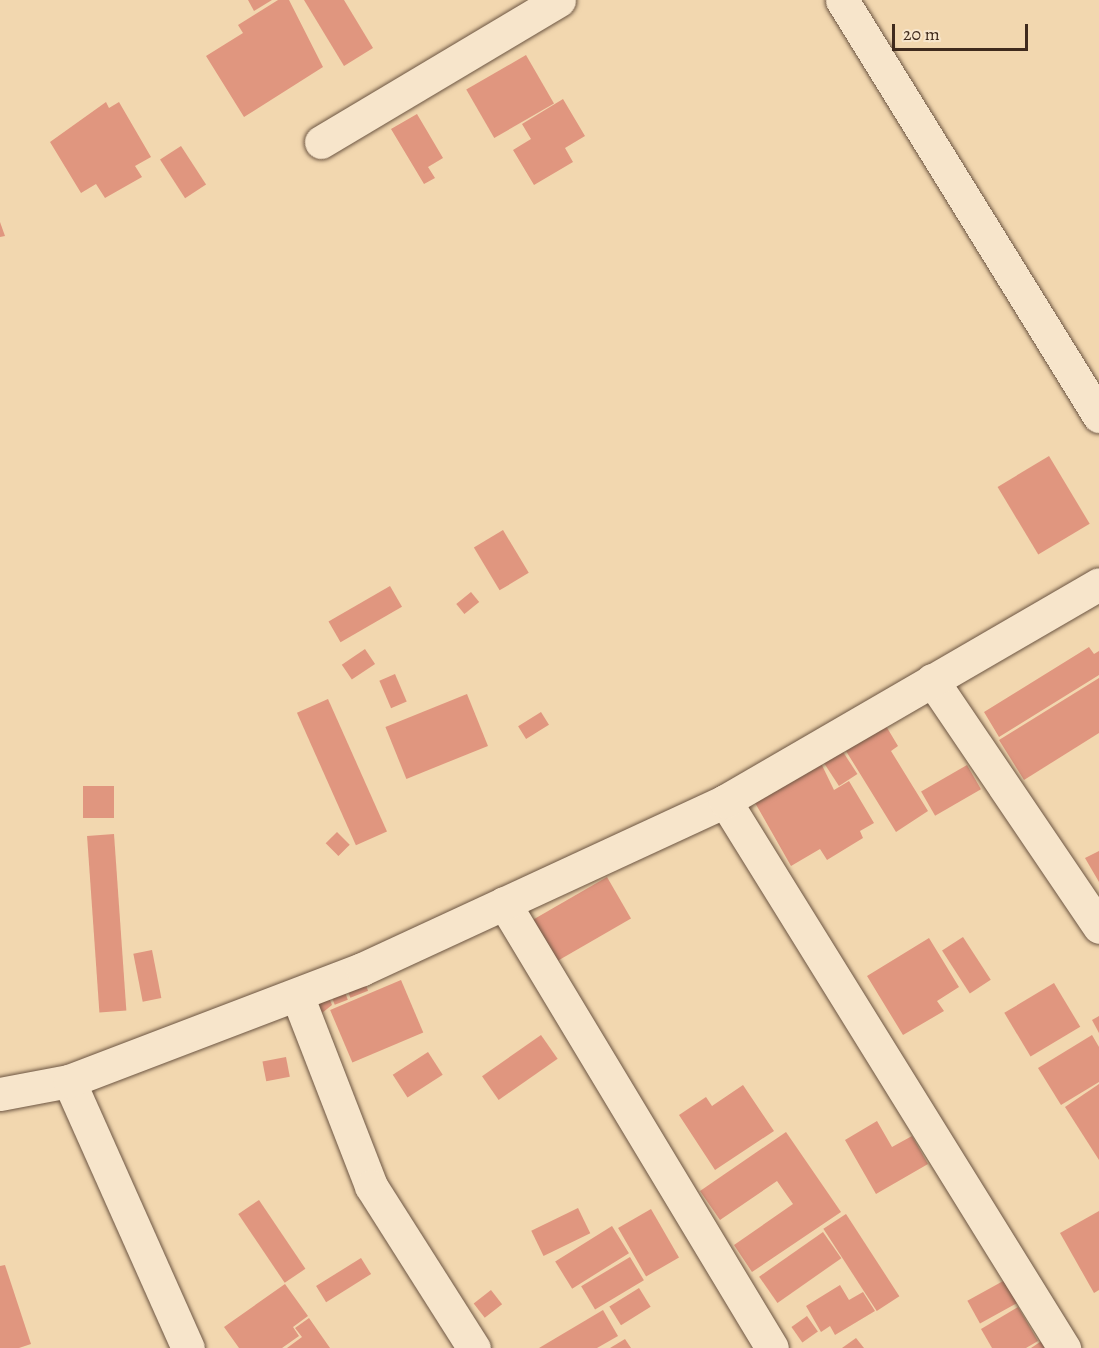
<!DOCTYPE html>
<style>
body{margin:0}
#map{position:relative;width:1099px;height:1348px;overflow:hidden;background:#f2d7af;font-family:Alegreya,serif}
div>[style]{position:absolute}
.building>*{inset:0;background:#e0967f;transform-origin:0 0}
.roads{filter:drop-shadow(0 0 2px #6c5542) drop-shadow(0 0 2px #6c5542)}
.minor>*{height:33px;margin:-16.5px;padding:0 16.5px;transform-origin:16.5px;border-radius:16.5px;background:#f7e5cb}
span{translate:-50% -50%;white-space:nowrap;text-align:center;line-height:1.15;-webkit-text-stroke:4.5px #f7e5cb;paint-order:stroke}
.scale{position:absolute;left:892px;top:24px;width:136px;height:27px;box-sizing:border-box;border:3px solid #3f2a1d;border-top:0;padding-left:8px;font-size:18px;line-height:21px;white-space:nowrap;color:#3f2a1d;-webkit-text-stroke:4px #f7e5cb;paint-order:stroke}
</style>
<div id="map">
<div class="building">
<div style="clip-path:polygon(248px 0,272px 0,254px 11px)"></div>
<div style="clip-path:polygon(278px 0,289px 0,323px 67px,244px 117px,206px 56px,243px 33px,238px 25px)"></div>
<div style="clip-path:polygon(304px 0,344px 0,373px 48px,344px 66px)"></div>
<div style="left:526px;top:55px;width:56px;height:69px;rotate:60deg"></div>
<div style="clip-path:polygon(563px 99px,585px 136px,565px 148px,573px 162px,534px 185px,513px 150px,531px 139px,522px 124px)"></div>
<div style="clip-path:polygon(106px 102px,109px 108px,119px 102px,151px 157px,135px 166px,142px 177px,105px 198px,96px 184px,81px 193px,50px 142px)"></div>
<div style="clip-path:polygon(417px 114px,443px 158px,428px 167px,435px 178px,424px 184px,391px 129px)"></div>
<div style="left:181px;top:146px;width:46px;height:25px;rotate:57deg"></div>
<div style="clip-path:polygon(0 222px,5px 236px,0 237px)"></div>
<div style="left:1049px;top:456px;width:79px;height:60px;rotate:59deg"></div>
<div style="left:503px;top:530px;width:50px;height:34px;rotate:59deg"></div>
<div style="left:390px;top:586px;width:24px;height:71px;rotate:60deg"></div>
<div style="left:471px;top:592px;width:13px;height:19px;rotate:51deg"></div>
<div style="clip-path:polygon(1089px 647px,1094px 654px,1099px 651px,1099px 675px,999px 737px,984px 712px)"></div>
<div style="left:365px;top:649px;width:18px;height:28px;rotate:56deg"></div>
<div style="left:395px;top:674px;width:30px;height:17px;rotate:67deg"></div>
<div style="clip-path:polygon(1099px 678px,1099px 733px,1024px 780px,999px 740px)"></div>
<div style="left:467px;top:694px;width:56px;height:88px;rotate:68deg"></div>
<div style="left:328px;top:699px;width:145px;height:34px;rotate:66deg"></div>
<div style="left:541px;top:712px;width:15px;height:27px;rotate:58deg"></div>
<div style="clip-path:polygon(886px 726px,898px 746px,891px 751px,928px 811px,896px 832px,846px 751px)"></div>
<div style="left:834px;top:738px;width:43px;height:22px;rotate:57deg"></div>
<div style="clip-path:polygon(817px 755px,834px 790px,849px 781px,874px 823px,860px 831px,863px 838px,827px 860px,820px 849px,791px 866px,750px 794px)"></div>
<div style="left:967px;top:765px;width:28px;height:53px;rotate:60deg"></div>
<div style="left:83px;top:786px;width:31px;height:32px"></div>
<div style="left:337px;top:832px;width:18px;height:16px;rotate:45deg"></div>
<div style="left:114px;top:834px;width:177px;height:27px;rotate:86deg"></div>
<div style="clip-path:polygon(1099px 851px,1099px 882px,1085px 858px)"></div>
<div style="left:607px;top:877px;width:48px;height:85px;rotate:60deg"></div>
<div style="left:963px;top:937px;width:51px;height:25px;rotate:57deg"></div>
<div style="clip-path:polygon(929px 938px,959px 987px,937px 1001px,944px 1011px,903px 1035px,867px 976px)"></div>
<div style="left:152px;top:950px;width:49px;height:19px;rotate:79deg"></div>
<div style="left:362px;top:975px;width:17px;height:19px;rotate:69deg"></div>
<div style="left:401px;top:980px;width:57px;height:77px;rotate:67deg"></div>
<div style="left:341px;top:982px;width:19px;height:14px;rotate:69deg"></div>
<div style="left:1054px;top:983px;width:51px;height:58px;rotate:59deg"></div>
<div style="clip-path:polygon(326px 990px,332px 1005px,322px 1013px,315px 994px)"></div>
<div style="clip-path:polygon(1099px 1016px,1099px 1033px,1092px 1020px)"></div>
<div style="left:541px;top:1035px;width:29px;height:72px;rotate:55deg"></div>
<div style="clip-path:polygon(1092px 1035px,1099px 1047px,1099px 1082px,1061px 1105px,1038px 1068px)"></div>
<div style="left:428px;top:1052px;width:27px;height:42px;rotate:57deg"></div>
<div style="left:286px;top:1057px;width:20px;height:24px;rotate:79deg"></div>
<div style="clip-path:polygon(1099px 1084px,1099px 1160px,1065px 1107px)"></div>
<div style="clip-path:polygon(743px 1085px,774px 1131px,715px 1170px,679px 1115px,706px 1097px,712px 1106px)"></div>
<div style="clip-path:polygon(877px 1121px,892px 1147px,912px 1136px,928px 1164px,876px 1194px,845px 1140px)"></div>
<div style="clip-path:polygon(786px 1132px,841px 1212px,752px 1272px,734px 1245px,793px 1204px,777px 1181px,720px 1220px,700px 1191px)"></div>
<div style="left:259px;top:1200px;width:83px;height:25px;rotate:56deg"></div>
<div style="left:578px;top:1208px;width:28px;height:52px;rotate:64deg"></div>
<div style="left:651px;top:1209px;width:56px;height:38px;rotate:60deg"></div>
<div style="clip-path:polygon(1099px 1211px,1099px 1290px,1094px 1293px,1060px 1233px)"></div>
<div style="left:846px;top:1214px;width:98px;height:27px;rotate:57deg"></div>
<div style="left:612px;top:1226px;width:32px;height:67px;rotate:58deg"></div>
<div style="left:823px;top:1232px;width:32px;height:78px;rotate:55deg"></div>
<div style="left:630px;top:1257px;width:27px;height:57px;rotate:59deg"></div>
<div style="left:361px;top:1258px;width:19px;height:53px;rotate:58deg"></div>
<div style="clip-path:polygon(5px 1265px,31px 1344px,19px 1348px,0 1348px,0 1266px)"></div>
<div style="left:1005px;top:1280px;width:26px;height:43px;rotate:61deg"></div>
<div style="clip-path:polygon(285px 1284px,308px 1316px,293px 1327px,299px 1336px,282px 1348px,239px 1348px,224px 1327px)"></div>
<div style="clip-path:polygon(840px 1285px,849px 1300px,863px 1292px,875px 1311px,835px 1335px,830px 1326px,821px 1332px,806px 1306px)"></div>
<div style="left:639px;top:1288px;width:22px;height:35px;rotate:58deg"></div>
<div style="left:491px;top:1290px;width:18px;height:22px;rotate:52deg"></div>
<div style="clip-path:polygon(1018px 1307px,1038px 1341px,1026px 1348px,992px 1348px,981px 1329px)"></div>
<div style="clip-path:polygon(603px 1310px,618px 1336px,597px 1348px,539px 1348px)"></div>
<div style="left:807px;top:1316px;width:19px;height:19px;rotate:55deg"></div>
<div style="clip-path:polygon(309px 1318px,330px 1348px,287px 1348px,302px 1337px,295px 1328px)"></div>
<div style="clip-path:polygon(856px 1338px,864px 1348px,842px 1348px)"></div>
<div style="clip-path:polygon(625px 1339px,631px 1348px,610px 1348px)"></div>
<div style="clip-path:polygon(1043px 1340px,1047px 1348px,1031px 1348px)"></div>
</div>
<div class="roads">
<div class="minor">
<div style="left:842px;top:0;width:489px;rotate:58.3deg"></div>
<div style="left:321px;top:142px;width:277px;rotate:-30.8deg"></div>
<div style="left:932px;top:680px;width:298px;rotate:55.9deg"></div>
<div style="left:725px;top:801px;width:644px;rotate:58.21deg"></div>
<div style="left:504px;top:903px;width:519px;rotate:58.94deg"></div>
<div style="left:297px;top:995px;width:205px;rotate:68.8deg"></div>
<div style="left:371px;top:1186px;width:192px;rotate:57.6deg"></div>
<div style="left:69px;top:1081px;width:292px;rotate:66deg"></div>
<div style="left:0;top:1094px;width:70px;rotate:-10.7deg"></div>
<div style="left:69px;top:1081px;width:314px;rotate:-20.9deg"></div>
<div style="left:362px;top:969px;width:400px;rotate:-24.8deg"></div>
<div style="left:725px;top:801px;width:432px;rotate:-30.1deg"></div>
</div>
</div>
<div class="scale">20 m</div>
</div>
